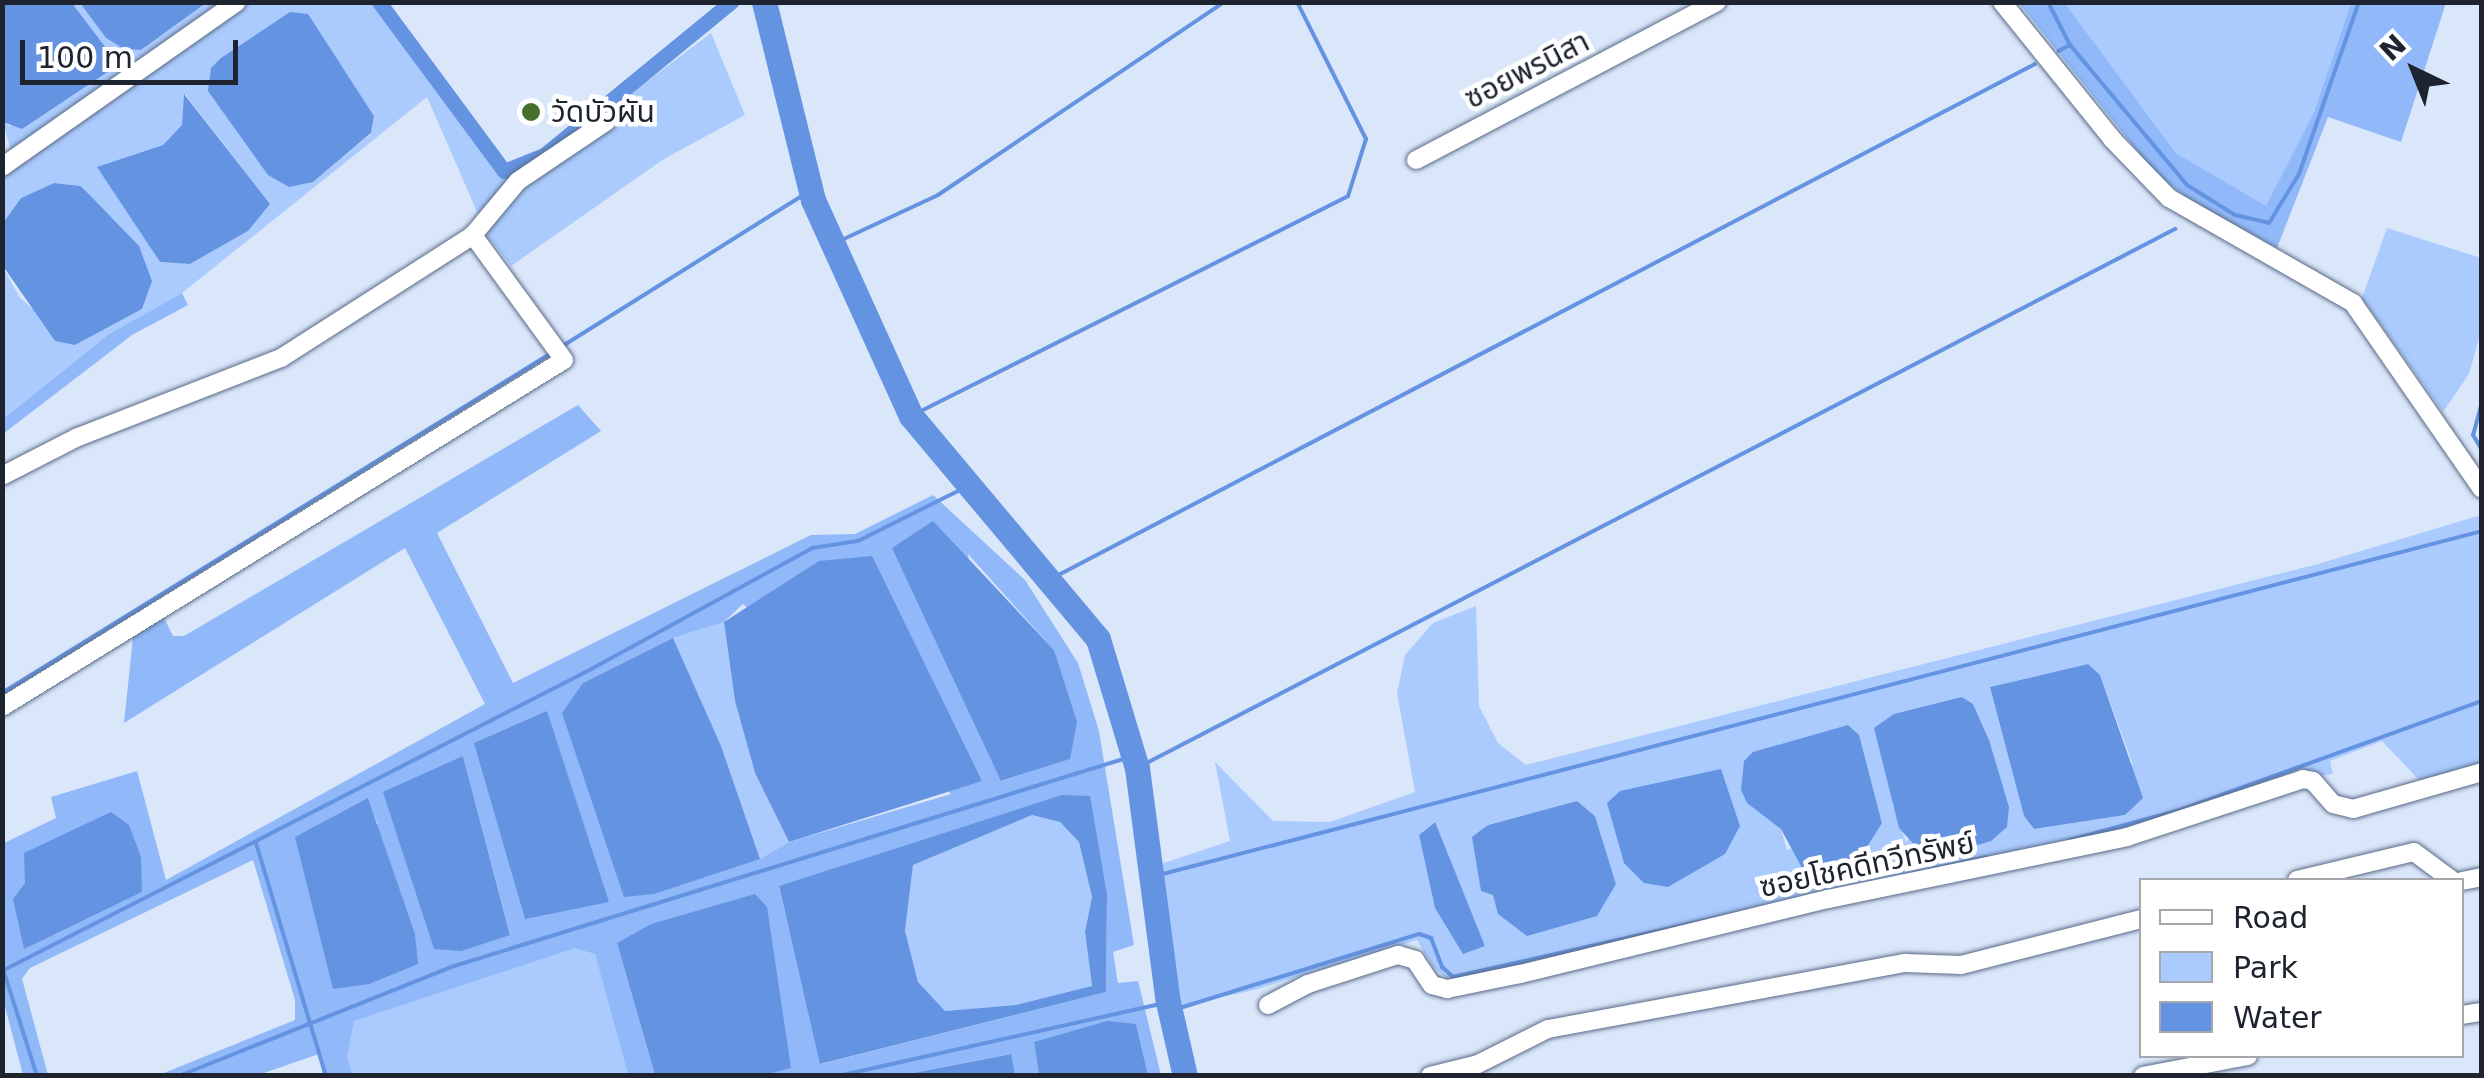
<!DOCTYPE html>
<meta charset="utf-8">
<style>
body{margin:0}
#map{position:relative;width:2484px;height:1078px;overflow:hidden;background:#dae6f9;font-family:"DejaVu Sans","Noto Sans Thai",sans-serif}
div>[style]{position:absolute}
.green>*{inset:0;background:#abcbfe}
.forest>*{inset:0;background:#91b9f9}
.water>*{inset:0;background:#6493e1}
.stream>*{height:4px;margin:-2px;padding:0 2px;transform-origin:2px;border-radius:2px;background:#6493e1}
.canal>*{height:15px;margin:-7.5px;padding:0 7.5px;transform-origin:7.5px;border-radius:7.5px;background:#6493e1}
.river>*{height:25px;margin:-12.5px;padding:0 12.5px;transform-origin:12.5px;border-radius:12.5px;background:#6493e1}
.roads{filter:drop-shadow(0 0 2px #596a86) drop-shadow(0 0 2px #596a86)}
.minor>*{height:18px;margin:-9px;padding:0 9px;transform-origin:9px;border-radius:9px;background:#fff}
.dots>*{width:28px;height:28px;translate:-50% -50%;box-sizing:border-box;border:5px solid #fff;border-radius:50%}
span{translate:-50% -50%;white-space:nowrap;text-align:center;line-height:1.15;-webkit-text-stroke:9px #fff;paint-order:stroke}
.street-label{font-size:30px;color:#1d242f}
.poi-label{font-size:30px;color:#1d242f}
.left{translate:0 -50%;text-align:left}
.frame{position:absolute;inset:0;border:5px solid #1d242f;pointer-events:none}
.legend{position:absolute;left:2139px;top:878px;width:325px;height:180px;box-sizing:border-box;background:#fff;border:2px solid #a5a7ac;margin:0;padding:12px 18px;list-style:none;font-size:30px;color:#1d242f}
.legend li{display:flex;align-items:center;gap:20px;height:50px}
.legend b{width:50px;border:2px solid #a5a7ac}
.north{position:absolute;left:2364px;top:20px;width:100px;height:100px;-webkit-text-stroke:8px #fff;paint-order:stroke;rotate:317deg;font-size:28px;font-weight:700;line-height:40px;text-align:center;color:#1d242f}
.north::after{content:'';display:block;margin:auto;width:35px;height:45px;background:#1d242f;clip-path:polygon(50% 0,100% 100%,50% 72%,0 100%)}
.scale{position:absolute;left:20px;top:40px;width:218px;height:45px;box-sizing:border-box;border:5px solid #1d242f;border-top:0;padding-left:12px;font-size:30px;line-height:35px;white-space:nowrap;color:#1d242f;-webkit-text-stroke:8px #fff;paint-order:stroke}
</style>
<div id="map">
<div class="green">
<div style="clip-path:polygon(72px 3px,80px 3px,106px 38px,124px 49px,141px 50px,206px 3px,223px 3px,11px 151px,3px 122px,10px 126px,109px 52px)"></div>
<div style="clip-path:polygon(evenodd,244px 3px,371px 3px,501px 177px,509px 165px,523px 169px,587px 127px,711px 33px,745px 115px,664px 159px,511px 266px,488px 237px,427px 97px,182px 293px,109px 334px,3px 419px,2px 266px,20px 298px,75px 345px,142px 309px,102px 210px,82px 186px,54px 183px,21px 198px,3px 223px,3px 174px,244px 3px,308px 15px,374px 116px,371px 134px,313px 182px,308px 15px,244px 3px,185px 94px,270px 204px,248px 231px,190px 264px,160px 262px,98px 167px,163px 145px,182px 125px,185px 94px)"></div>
<div style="clip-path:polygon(2065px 3px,2351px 3px,2314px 112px,2266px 207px,2176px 153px)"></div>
<div style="clip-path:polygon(2387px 228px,2481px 258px,2481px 331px,2469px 374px,2443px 412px,2362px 298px)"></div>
<div style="clip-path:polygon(evenodd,2481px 515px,2481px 766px,2421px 782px,2382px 741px,2330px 761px,2333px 774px,2278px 782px,2072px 844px,1452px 983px,1432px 966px,1417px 940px,1254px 990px,1174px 1007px,1161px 864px,1230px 841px,1215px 762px,1273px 821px,1330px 822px,1415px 792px,1397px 693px,1405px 655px,1433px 623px,1476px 606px,1479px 706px,1498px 743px,1526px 765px,2318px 564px,2481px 515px,2088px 664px,2100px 675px,2132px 762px,2125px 815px,2034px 829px,2024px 816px,1990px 687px,2088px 664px,2481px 515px,1962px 697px,1973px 704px,1989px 740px,1906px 842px,1892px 803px,1962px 697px,2481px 515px,1872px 785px,1882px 822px,1787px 850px,1781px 829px,1766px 814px,1872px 785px,2481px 515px,1577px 801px,1595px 816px,1616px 884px,1498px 914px,1487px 825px,1577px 801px,2481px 515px,1434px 822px,1485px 946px,1463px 953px,1435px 908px,1419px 835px,1434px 822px)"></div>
<div style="clip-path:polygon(724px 622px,735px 701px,755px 773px,789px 842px,760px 859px,721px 747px,673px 638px)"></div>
<div style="clip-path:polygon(1032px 815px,1060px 822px,1079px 842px,1092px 897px,1085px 932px,1092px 987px,1016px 1005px,945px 1011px,918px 982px,905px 931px,913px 865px)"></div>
<div style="clip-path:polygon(575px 947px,595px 953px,628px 1075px,353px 1075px,347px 1057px,353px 1021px)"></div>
</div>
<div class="forest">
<div style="clip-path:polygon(2019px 3px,2065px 3px,2176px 153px,2266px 206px,2314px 112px,2351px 3px,2446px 3px,2401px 142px,2328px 117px,2277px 248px,2190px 200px,2154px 172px)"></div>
<div style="clip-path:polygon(182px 293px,188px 305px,132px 335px,3px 434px,3px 419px,109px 334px)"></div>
<div style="clip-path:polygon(evenodd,578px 405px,601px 431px,437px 533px,513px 683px,811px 535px,855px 534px,933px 495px,1025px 580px,1078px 663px,1099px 731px,1134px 945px,1113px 952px,1118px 983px,1138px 981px,1161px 1075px,1148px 1075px,1136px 1024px,1034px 1042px,1039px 1075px,1015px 1075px,1010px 1054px,903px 1075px,765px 1075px,790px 1068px,617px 943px,655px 1075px,628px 1075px,595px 954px,575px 948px,354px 1021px,347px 1057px,353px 1075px,327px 1075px,319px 1054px,258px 1075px,159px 1075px,295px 1020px,295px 1000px,253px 860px,30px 968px,22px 979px,48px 1075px,23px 1075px,3px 999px,2px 844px,56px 818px,51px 797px,137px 771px,166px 880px,485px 704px,405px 548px,124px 723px,133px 637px,164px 618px,173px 636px,184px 636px,578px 405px,968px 554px,1054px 650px,1069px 759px,1002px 781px,968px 554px,578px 405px,743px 604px,951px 794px,789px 842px,760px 859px,583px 683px,673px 638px,724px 622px,743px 604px,578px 405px,463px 756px,510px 934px,462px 951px,463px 756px,578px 405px,1089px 796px,1107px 894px,1106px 992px,821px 1064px,779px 887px,1089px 796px,578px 405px,367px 799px,378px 824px,296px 838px,344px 815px,367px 799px)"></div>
</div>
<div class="water">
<div style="clip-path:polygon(2px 3px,72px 3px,109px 52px,112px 69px,22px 129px,3px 122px)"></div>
<div style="clip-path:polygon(80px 3px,206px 3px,141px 50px,124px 49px,106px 38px)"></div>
<div style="clip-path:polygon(290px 12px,308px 14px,374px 116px,371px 133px,313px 182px,289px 187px,268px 175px,208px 91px,211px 68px,221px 58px)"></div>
<div style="clip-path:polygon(184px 94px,270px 204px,248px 231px,190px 264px,160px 262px,97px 167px,163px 145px,182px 125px)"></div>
<div style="clip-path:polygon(54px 183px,81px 186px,139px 246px,152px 281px,142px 309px,75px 345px,55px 341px,3px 266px,3px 223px,21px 198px)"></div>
<div style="clip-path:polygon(933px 521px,1054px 650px,1077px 722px,1070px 759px,1001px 781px,892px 548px)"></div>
<div style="clip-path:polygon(872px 556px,982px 781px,789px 842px,755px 773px,735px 701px,724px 622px,819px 561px)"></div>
<div style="clip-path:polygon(673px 638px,721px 746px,760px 859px,654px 894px,624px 897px,562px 713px,583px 683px)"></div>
<div style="clip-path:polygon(2088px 664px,2100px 675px,2143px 798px,2125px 815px,2034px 829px,2024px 816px,1990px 687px)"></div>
<div style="clip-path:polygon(1962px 697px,1973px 704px,1989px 740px,2009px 807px,2007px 827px,1991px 841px,1952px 853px,1919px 850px,1899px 828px,1874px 728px,1894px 714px)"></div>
<div style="clip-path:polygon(547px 711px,609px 902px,525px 919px,474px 743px)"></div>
<div style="clip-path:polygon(1848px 725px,1859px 735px,1882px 823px,1862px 855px,1821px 871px,1802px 868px,1781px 829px,1747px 803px,1741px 790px,1744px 761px,1753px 752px)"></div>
<div style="clip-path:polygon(463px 756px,510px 935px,462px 951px,434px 949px,383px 792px)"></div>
<div style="clip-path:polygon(1721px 769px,1740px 826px,1725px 854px,1668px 887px,1644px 883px,1624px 863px,1607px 803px,1620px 791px)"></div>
<div style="clip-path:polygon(evenodd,1062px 795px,1090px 796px,1107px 894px,1106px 992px,820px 1064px,779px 886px,1062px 795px,1032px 815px,1060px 822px,1079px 842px,1092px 897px,1085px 932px,1092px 986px,1016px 1005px,945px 1011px,918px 982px,905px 931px,913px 865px,1032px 815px)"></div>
<div style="clip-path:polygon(368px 798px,415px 934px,418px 964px,369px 984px,333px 989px,295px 837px)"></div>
<div style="clip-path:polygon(1577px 801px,1595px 816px,1616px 884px,1597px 916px,1527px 936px,1498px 914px,1493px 895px,1481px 891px,1472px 837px,1488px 825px)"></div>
<div style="clip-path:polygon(111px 812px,129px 825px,141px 857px,142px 892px,24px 949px,13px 899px,25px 883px,24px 853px)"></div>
<div style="clip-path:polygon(1435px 822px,1485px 946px,1463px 954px,1435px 908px,1419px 835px)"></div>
<div style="clip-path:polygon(755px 894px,767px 907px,791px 1068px,765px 1075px,655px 1075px,617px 943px,651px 924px)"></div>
<div style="clip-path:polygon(1107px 1021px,1136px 1024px,1148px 1075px,1039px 1075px,1034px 1042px)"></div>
<div style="clip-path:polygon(1011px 1054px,1015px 1075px,903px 1075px)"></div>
</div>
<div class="stream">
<div style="left:2048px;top:2px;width:48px;rotate:62.9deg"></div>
<div style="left:2070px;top:45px;width:13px;rotate:153deg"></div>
<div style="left:2070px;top:45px;width:182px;rotate:50.1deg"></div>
<div style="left:2187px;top:185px;width:57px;rotate:32deg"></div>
<div style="left:2235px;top:215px;width:35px;rotate:13deg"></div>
<div style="left:2269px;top:223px;width:57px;rotate:-58.5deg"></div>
<div style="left:2299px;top:174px;width:182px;rotate:-70.8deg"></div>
<div style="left:833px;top:244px;width:116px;rotate:-25deg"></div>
<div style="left:938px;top:195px;width:345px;rotate:-34deg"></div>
<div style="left:561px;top:347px;width:295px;rotate:-32.1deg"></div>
<div style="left:2482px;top:402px;width:34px;rotate:105deg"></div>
<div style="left:2473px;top:435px;width:17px;rotate:59deg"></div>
<div style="left:911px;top:416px;width:489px;rotate:-26.7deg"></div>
<div style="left:1348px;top:196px;width:60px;rotate:-72.5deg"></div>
<div style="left:1366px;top:139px;width:153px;rotate:-116.7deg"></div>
<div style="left:1047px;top:581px;width:1115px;rotate:-27.62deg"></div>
<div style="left:2px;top:693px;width:648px;rotate:-31.75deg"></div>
<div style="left:1137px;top:768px;width:1170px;rotate:-27.44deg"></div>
<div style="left:2070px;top:840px;width:117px;rotate:-15.3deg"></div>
<div style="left:2183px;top:809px;width:318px;rotate:-19.9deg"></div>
<div style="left:256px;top:843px;width:243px;rotate:73.3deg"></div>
<div style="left:1151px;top:877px;width:1375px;rotate:-14.57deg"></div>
<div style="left:2px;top:966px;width:115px;rotate:72.3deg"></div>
<div style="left:4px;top:970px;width:652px;rotate:-27.12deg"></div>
<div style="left:584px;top:673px;width:260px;rotate:-28.7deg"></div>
<div style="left:812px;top:548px;width:47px;rotate:-8.7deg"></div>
<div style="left:858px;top:541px;width:123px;rotate:-26.6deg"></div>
<div style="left:1170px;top:1011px;width:261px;rotate:-17.2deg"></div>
<div style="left:1419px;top:934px;width:13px;rotate:18deg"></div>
<div style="left:1431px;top:938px;width:31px;rotate:69deg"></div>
<div style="left:1442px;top:967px;width:15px;rotate:42deg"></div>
<div style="left:1453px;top:977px;width:547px;rotate:-12.67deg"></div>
<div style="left:179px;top:1076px;width:293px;rotate:-21.8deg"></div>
<div style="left:451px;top:967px;width:714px;rotate:-17.19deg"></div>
<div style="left:838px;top:1076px;width:338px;rotate:-12.6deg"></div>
</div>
<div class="canal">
<div style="left:379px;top:2px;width:210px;rotate:53.5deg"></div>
<div style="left:504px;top:171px;width:43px;rotate:-21.8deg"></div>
<div style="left:544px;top:155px;width:242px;rotate:-39.3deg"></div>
</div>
<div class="river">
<div style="left:764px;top:2px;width:204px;rotate:76.1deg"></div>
<div style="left:813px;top:200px;width:237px;rotate:65.6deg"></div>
<div style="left:911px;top:416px;width:291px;rotate:50deg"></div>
<div style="left:1098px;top:639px;width:135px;rotate:73.2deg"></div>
<div style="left:1137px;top:768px;width:236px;rotate:82.5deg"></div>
<div style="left:1168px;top:1002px;width:76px;rotate:77.1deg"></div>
</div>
<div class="roads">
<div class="minor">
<div style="left:2002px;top:2px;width:176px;rotate:51.2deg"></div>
<div style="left:2112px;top:139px;width:82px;rotate:46deg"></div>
<div style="left:2169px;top:198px;width:212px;rotate:29.7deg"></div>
<div style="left:2353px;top:303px;width:226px;rotate:55.3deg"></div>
<div style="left:1416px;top:160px;width:340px;rotate:-27.7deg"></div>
<div style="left:2px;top:167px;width:287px;rotate:-35.1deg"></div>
<div style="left:2px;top:476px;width:85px;rotate:-27.2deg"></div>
<div style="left:78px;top:437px;width:218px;rotate:-21.3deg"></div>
<div style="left:281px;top:358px;width:228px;rotate:-32.6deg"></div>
<div style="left:473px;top:235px;width:70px;rotate:-50.2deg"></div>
<div style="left:518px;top:181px;width:107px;rotate:-34deg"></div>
<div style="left:2px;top:707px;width:660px;rotate:-31.69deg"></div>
<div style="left:564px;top:360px;width:155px;rotate:-126.1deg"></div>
<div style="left:2297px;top:880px;width:120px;rotate:-13.5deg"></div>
<div style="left:2414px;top:852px;width:47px;rotate:36.4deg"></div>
<div style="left:2462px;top:881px;width:20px;rotate:-11deg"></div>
<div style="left:1268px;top:1005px;width:45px;rotate:-27.7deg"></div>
<div style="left:1308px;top:984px;width:95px;rotate:-17.9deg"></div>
<div style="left:1398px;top:955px;width:18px;rotate:16deg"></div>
<div style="left:1415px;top:960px;width:30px;rotate:56deg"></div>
<div style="left:1432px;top:985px;width:16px;rotate:15deg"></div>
<div style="left:1447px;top:989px;width:75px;rotate:-11.6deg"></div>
<div style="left:1520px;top:974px;width:317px;rotate:-13.7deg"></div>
<div style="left:1828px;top:899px;width:305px;rotate:-11.7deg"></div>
<div style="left:2127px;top:837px;width:185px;rotate:-18.2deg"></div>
<div style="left:2303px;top:779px;width:10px;rotate:11deg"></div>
<div style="left:2313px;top:781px;width:30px;rotate:49deg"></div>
<div style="left:2333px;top:804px;width:21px;rotate:14deg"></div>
<div style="left:2353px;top:809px;width:134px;rotate:-16deg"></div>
<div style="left:2462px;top:1015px;width:20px;rotate:-9deg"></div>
<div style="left:1430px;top:1076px;width:49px;rotate:-14deg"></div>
<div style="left:1478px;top:1064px;width:78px;rotate:-26.6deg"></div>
<div style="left:1548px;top:1029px;width:363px;rotate:-10.5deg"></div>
<div style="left:1905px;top:963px;width:56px;rotate:2deg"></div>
<div style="left:1961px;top:965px;width:187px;rotate:-14.3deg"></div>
<div style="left:2143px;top:1076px;width:107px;rotate:-10.8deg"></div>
</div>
</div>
<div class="dots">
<div style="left:531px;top:112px;background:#486f2a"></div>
</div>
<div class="street-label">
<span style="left:1527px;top:70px;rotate:-27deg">ซอยพรนิสา</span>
<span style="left:1867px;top:865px;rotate:-12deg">ซอยโชคดีทวีทรัพย์</span>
</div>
<div class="poi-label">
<span class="left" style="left:551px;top:112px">วัดบัวผัน</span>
</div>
<div class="frame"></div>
<ul class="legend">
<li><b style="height:12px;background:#fff"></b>Road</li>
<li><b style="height:28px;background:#abcbfe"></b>Park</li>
<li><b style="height:28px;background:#6493e1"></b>Water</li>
</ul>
<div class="north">N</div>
<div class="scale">100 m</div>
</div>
